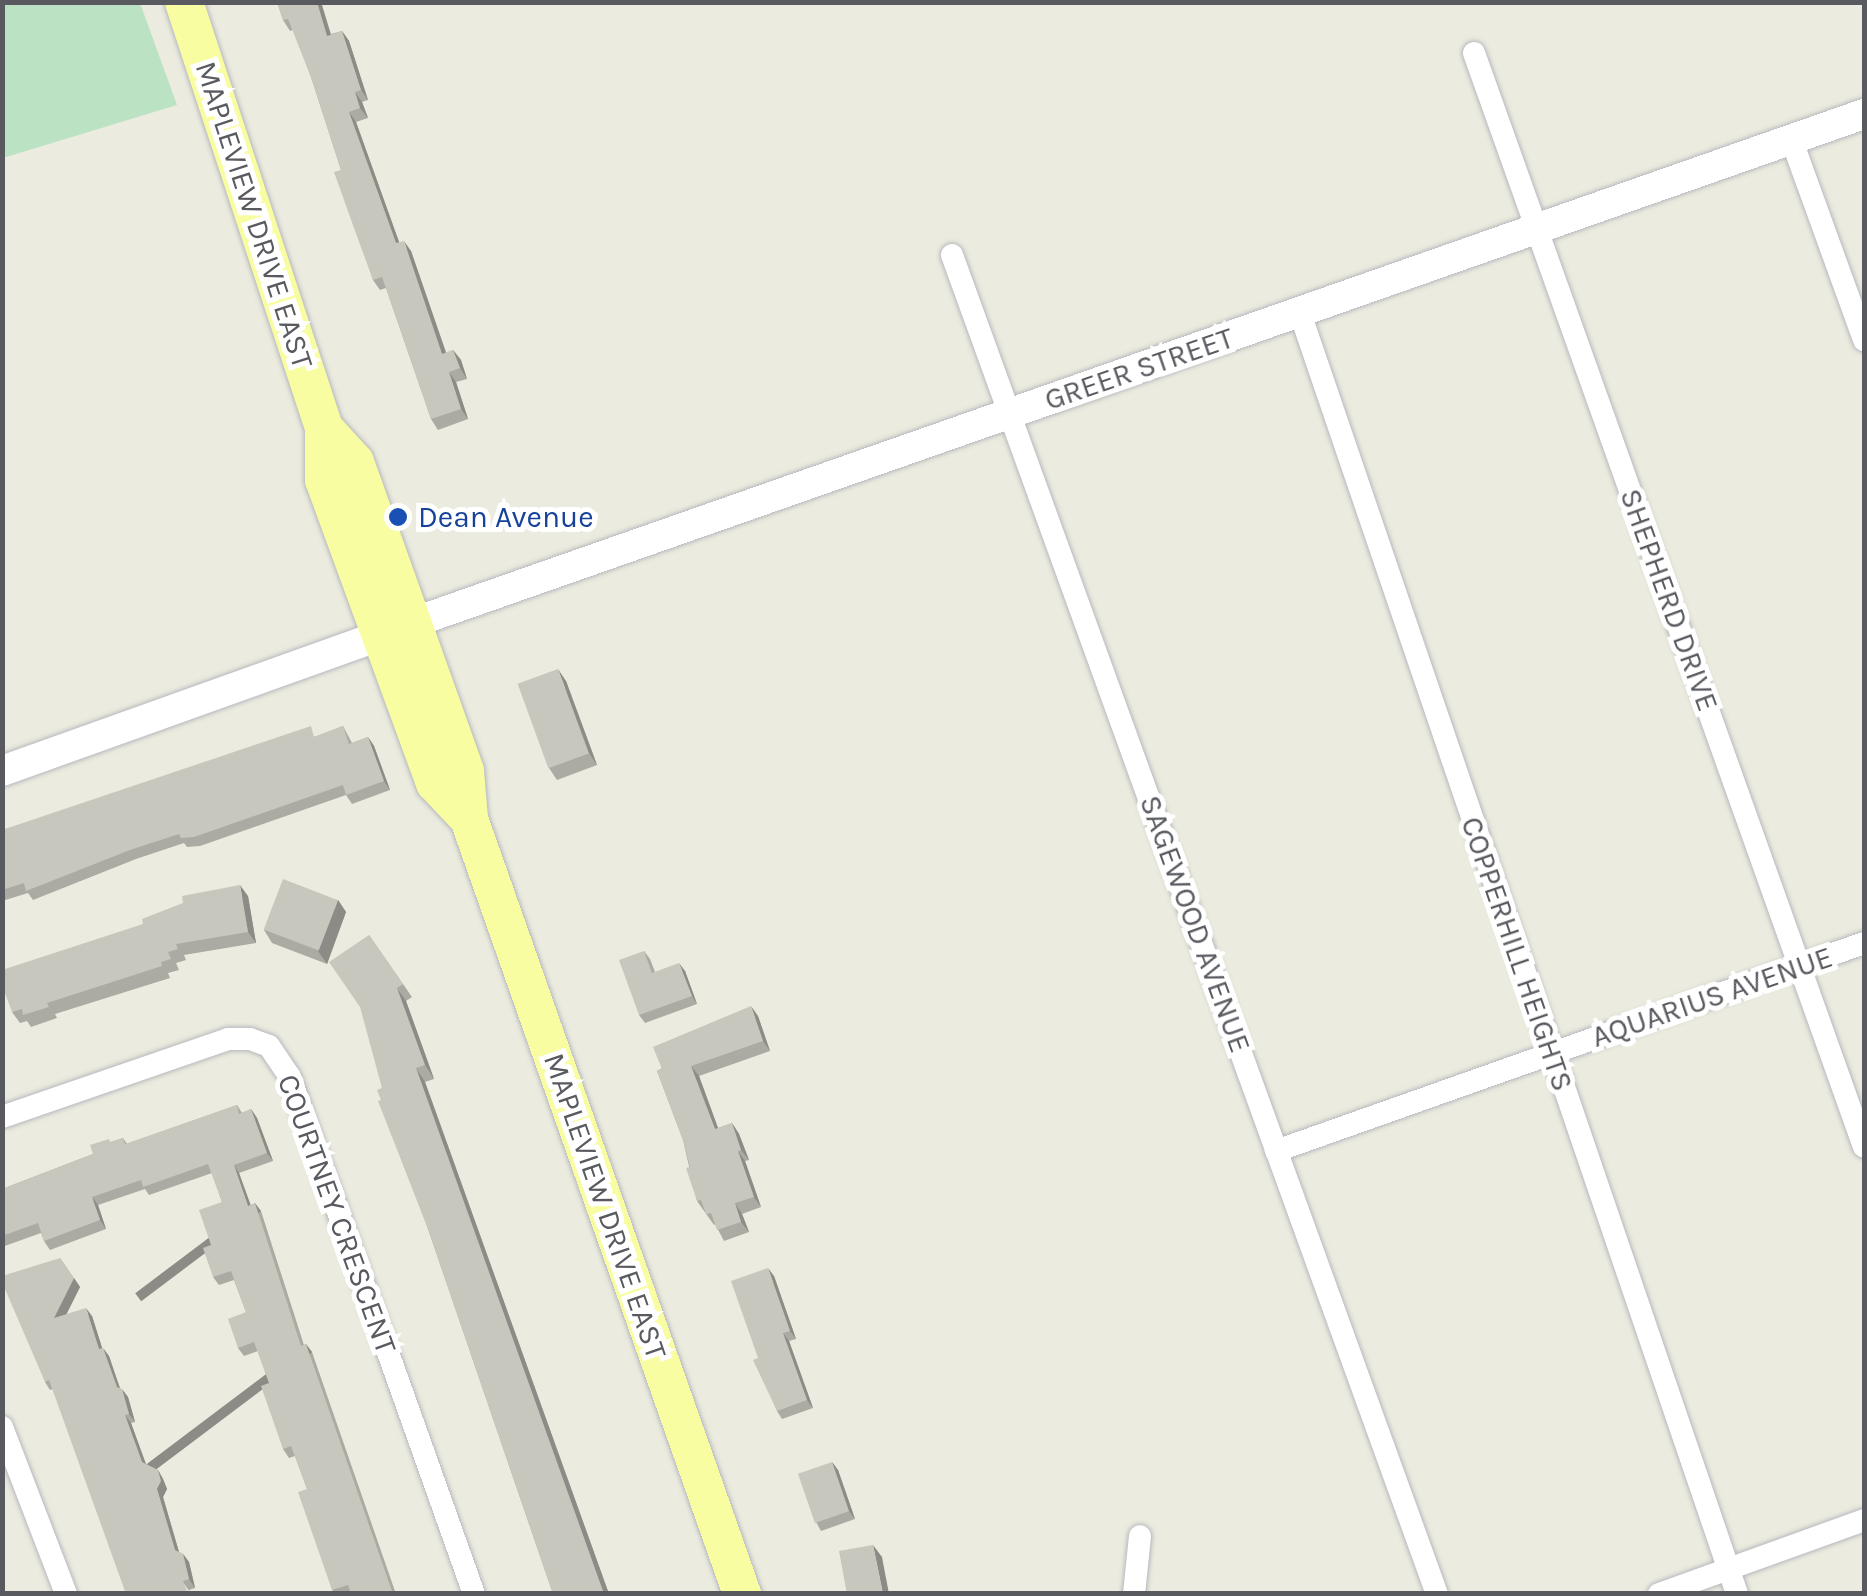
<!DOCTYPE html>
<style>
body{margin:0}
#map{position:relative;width:1867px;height:1596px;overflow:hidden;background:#ebebdf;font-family:Karla,sans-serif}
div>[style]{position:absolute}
.green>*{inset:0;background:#bbe3c3}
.roads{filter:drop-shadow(0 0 2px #b7b8be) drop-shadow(0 0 2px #b7b8be)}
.minor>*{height:22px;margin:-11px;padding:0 11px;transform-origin:11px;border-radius:11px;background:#fff}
.tertiary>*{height:30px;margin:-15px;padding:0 15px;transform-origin:15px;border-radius:15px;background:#fff}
.primary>*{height:38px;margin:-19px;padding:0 19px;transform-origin:19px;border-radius:19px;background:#f9fda2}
.wall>*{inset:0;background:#acaba3}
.shaded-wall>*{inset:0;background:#8c8b85;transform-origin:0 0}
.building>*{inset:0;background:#c8c7be;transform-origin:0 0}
.dots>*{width:28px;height:28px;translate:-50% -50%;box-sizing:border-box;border:5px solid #fff;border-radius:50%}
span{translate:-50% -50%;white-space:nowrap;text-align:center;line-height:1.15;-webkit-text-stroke:10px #fff;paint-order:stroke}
.street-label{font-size:30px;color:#585a60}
.transit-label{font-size:30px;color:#164399}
.left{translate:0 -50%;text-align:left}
.frame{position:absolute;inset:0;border:5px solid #585a60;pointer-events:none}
</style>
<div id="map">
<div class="green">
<div style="clip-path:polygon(3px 2px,140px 3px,177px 105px,3px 158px)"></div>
</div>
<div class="roads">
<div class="minor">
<div style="left:1474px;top:53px;width:1161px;rotate:70.38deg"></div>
<div style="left:1792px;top:141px;width:212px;rotate:70.1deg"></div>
<div style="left:952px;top:255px;width:1424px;rotate:70.09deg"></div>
<div style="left:1300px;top:313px;width:1353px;rotate:71.16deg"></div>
<div style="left:2px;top:1117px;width:239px;rotate:-19deg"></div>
<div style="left:228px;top:1039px;width:22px"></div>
<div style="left:250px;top:1039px;width:20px;rotate:20deg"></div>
<div style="left:269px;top:1046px;width:37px;rotate:56deg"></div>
<div style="left:290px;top:1077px;width:549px;rotate:70.41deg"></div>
<div style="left:1276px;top:1151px;width:624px;rotate:-19.48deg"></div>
<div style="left:2px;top:1427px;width:179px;rotate:69deg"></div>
<div style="left:1134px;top:1594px;width:58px;rotate:-84.1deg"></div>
<div style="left:1659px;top:1594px;width:218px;rotate:-19.8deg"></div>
</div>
<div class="tertiary">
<div style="left:412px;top:623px;width:1539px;rotate:-19.32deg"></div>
<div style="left:2px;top:771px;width:403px;rotate:-19.7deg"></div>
</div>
<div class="primary">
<div style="left:184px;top:2px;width:448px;rotate:71.8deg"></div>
<div style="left:324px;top:428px;width:52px;rotate:90deg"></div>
<div style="left:324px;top:480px;width:323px;rotate:69.9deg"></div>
<div style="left:435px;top:783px;width:50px;rotate:46.6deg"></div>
<div style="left:324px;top:428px;width:46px;rotate:47.6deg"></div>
<div style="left:355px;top:462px;width:328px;rotate:70.4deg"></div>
<div style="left:465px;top:771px;width:48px;rotate:85.2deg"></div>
<div style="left:469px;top:819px;width:822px;rotate:70.59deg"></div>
</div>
</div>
<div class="wall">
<div style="clip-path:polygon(277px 2px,321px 2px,331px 34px,342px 31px,349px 41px,368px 100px,362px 102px,368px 118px,356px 122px,399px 242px,411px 251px,446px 353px,453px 350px,461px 360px,467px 379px,456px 382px,468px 419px,438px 430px,431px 419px,386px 288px,380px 290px,373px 280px,341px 170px,311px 77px,293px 30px,290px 31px,283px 20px)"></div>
<div style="clip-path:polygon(566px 681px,597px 765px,557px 780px,549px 768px)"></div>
<div style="clip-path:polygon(343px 726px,352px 743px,368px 737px,374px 746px,390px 790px,352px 804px,346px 795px,200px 846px,187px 847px,184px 843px,136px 859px,33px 900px,28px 893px,2px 901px,2px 830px,317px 736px)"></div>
<div style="clip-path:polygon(248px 896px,256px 943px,184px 955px,186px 960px,176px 963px,179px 970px,168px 973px,170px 978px,55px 1014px,57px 1018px,31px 1027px,27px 1021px,20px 1023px,12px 1012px)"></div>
<div style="clip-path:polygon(338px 900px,346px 912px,327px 964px,272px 943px,264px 930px)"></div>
<div style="clip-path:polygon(369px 935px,412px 997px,406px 1001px,434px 1079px,425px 1082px,609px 1594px,553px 1594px,428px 1229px,381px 1100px,382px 1088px)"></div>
<div style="clip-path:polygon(644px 951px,650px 959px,655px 972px,685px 971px,697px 1004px,645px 1023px,639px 1015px)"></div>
<div style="clip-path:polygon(758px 1016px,770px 1051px,699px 1076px,718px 1128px,732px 1123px,739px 1134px,749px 1160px,745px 1161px,761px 1207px,742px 1214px,749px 1232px,724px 1241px,715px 1224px,714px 1225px,697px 1201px,683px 1140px,657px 1071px)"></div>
<div style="clip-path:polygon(237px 1105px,242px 1113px,251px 1109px,257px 1118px,273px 1161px,239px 1173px,250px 1205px,261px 1211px,304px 1345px,312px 1352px,396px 1594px,335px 1594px,332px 1590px,307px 1489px,295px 1456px,289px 1458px,283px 1449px,269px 1383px,258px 1351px,244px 1356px,238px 1348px,246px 1312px,234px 1280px,219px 1285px,213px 1277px,211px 1245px,222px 1202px,212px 1173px,149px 1195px,145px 1189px,98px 1205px,106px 1229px,50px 1250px,44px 1241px,41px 1233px,2px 1247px,2px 1189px,93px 1154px,111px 1142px,123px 1138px,127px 1144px)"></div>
<div style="clip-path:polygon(60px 1258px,80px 1287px,66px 1315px,92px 1316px,102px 1348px,109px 1356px,120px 1388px,128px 1397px,135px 1422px,131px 1423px,146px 1464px,158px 1470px,163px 1479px,167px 1489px,163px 1497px,179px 1552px,183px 1554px,189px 1562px,195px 1588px,189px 1590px,191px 1594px,52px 1389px,50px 1390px,45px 1382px)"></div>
<div style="clip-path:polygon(774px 1276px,796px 1339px,789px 1341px,813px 1408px,782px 1419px,777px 1411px,758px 1358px)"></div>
<div style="clip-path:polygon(832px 1462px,838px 1470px,855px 1519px,821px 1531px,816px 1522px)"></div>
</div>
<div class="shaded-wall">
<div style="clip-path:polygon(317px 2px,321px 2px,334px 46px,327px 36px)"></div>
<div style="clip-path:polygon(342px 31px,349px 41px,368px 100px,361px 90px)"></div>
<div style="clip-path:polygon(355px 92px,362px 102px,368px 118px,360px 108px)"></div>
<div style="clip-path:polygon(349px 112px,356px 122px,403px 253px,396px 243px)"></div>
<div style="clip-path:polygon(404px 241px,411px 251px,450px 364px,442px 354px)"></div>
<div style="clip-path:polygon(453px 350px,461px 360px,467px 379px,460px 368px)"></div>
<div style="clip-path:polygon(449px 372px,456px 382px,468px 419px,461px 409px)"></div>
<div style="clip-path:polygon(558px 669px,566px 681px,597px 765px,589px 753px)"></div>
<div style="clip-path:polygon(368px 737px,374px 746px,390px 790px,384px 781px)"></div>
<div style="clip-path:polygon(240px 885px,248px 896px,256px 943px,248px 932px)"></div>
<div style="clip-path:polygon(338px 900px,346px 912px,327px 964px,318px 951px)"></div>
<div style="clip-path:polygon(679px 963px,685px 971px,697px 1004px,692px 996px)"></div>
<div style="clip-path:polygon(397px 988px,406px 1001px,434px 1079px,425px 1065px)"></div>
<div style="clip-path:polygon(751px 1006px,758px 1016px,770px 1051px,763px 1041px)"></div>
<div style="clip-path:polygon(691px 1066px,699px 1076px,722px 1139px,715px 1129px)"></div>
<div style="clip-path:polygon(416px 1068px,425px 1082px,609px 1594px,604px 1594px)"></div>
<div style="clip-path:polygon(251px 1109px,257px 1118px,273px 1161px,267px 1153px)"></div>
<div style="clip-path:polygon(732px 1123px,739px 1134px,749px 1160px,741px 1150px)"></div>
<div style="clip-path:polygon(738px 1151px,745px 1161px,761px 1207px,754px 1197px)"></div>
<div style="clip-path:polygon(234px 1165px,239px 1173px,254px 1214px,248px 1206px)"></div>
<div style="clip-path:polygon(92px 1197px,98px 1205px,106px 1229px,100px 1220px)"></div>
<div style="left:255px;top:1203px;width:10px;height:150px;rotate:53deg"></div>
<div style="clip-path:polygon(735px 1203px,742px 1214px,749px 1232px,741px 1222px)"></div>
<div style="clip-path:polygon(768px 1268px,774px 1276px,796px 1339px,790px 1331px)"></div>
<div style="clip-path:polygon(74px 1278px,80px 1287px,60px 1327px,54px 1318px)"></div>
<div style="clip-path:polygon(86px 1308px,92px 1316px,105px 1357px,99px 1349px)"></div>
<div style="clip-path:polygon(783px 1333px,789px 1341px,813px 1408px,807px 1400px)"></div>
<div style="left:306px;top:1344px;width:10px;height:265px;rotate:53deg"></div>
<div style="clip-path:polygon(103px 1348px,109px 1356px,122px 1395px,117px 1387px)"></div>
<div style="clip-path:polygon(122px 1389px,128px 1397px,135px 1422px,129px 1414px)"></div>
<div style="clip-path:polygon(125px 1415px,131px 1423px,148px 1470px,142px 1462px)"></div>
<div style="clip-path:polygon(832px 1462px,838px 1470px,855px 1519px,849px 1511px)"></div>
<div style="clip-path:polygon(158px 1470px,163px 1479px,167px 1489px,163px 1497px,181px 1559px,175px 1550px,157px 1489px)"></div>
<div style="clip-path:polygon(873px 1545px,882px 1557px,889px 1594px,883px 1594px)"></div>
<div style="clip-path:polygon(183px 1554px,189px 1562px,195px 1588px,189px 1579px)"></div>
</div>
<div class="building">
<div style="clip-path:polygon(277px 2px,317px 2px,327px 36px,342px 31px,361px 90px,355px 92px,360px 108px,349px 112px,396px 243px,404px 241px,442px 354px,453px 350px,460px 368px,449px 372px,461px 409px,431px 419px,382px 277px,373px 280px,354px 228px,334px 172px,341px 170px,311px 77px,288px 19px,283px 20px)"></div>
<div style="left:558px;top:669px;width:90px;height:43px;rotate:70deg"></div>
<div style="clip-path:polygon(311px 726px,314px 737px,343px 726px,349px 744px,368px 737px,384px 781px,346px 795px,343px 785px,194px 837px,181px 838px,179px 834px,130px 850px,26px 891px,24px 883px,2px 890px,2px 830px)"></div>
<div style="left:283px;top:879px;width:59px;height:54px;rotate:21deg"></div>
<div style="clip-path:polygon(240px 885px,248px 932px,176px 944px,178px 949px,168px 952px,171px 959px,161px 962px,162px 966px,47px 1003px,49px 1007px,23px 1015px,22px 1009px,12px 1012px,2px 985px,2px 970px,143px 924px,142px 919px,183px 903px,182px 896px)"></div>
<div style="clip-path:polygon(369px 935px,403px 984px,397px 988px,425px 1065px,416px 1068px,604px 1594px,553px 1594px,428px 1229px,378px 1101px,381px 1100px,377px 1090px,382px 1088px,360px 1007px,329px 962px)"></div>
<div style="clip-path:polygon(644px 951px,652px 973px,679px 963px,692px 996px,639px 1015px,619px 960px)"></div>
<div style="clip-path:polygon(751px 1006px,763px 1041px,691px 1066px,715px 1129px,732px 1123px,741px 1150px,738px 1151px,754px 1197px,735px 1203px,741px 1222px,717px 1230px,711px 1213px,706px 1214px,701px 1200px,697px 1201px,686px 1168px,690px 1167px,683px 1140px,657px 1071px,662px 1069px,653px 1047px)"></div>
<div style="clip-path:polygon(237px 1105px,239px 1114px,251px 1109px,267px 1153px,234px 1165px,248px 1206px,255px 1203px,301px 1346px,306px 1344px,393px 1594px,351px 1594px,348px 1585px,332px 1590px,298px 1492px,307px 1489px,291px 1446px,283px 1449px,261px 1386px,269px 1383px,254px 1342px,238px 1348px,228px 1319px,246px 1312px,231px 1271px,213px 1277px,203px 1248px,211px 1245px,199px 1210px,222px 1202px,208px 1164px,143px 1187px,141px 1180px,92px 1197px,100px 1220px,44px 1241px,38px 1223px,2px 1236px,2px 1189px,93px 1154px,90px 1145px,109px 1139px,110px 1142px,123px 1138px,125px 1144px)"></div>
<div style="clip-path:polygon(60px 1258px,74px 1278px,54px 1318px,86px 1308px,99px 1349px,103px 1348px,117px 1387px,122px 1389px,129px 1414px,125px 1415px,142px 1462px,158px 1470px,161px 1481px,157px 1489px,175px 1550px,183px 1554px,189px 1579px,183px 1581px,188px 1594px,126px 1594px,49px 1380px,45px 1382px,2px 1282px,2px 1276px)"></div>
<div style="clip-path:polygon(768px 1268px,790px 1331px,783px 1333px,807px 1400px,777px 1411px,753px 1360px,758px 1358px,731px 1281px)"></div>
<div style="left:832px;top:1462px;width:52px;height:36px;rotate:71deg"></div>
<div style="clip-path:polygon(873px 1545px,883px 1594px,847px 1594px,839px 1551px)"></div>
</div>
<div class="dots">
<div style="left:398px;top:517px;background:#1a4fb4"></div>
</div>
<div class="street-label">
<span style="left:254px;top:215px;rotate:72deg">MAPLEVIEW DRIVE EAST</span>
<span style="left:1139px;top:369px;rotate:-19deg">GREER STREET</span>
<span style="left:1669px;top:600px;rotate:70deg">SHEPHERD DRIVE</span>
<span style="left:1195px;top:924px;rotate:70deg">SAGEWOOD AVENUE</span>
<span style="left:1517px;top:954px;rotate:71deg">COPPERHILL HEIGHTS</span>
<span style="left:1712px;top:997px;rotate:-19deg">AQUARIUS AVENUE</span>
<span style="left:605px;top:1206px;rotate:71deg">MAPLEVIEW DRIVE EAST</span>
<span style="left:337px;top:1214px;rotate:70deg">COURTNEY CRESCENT</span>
</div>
<div class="transit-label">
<span class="left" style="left:418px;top:517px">Dean Avenue</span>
</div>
<div class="frame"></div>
</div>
